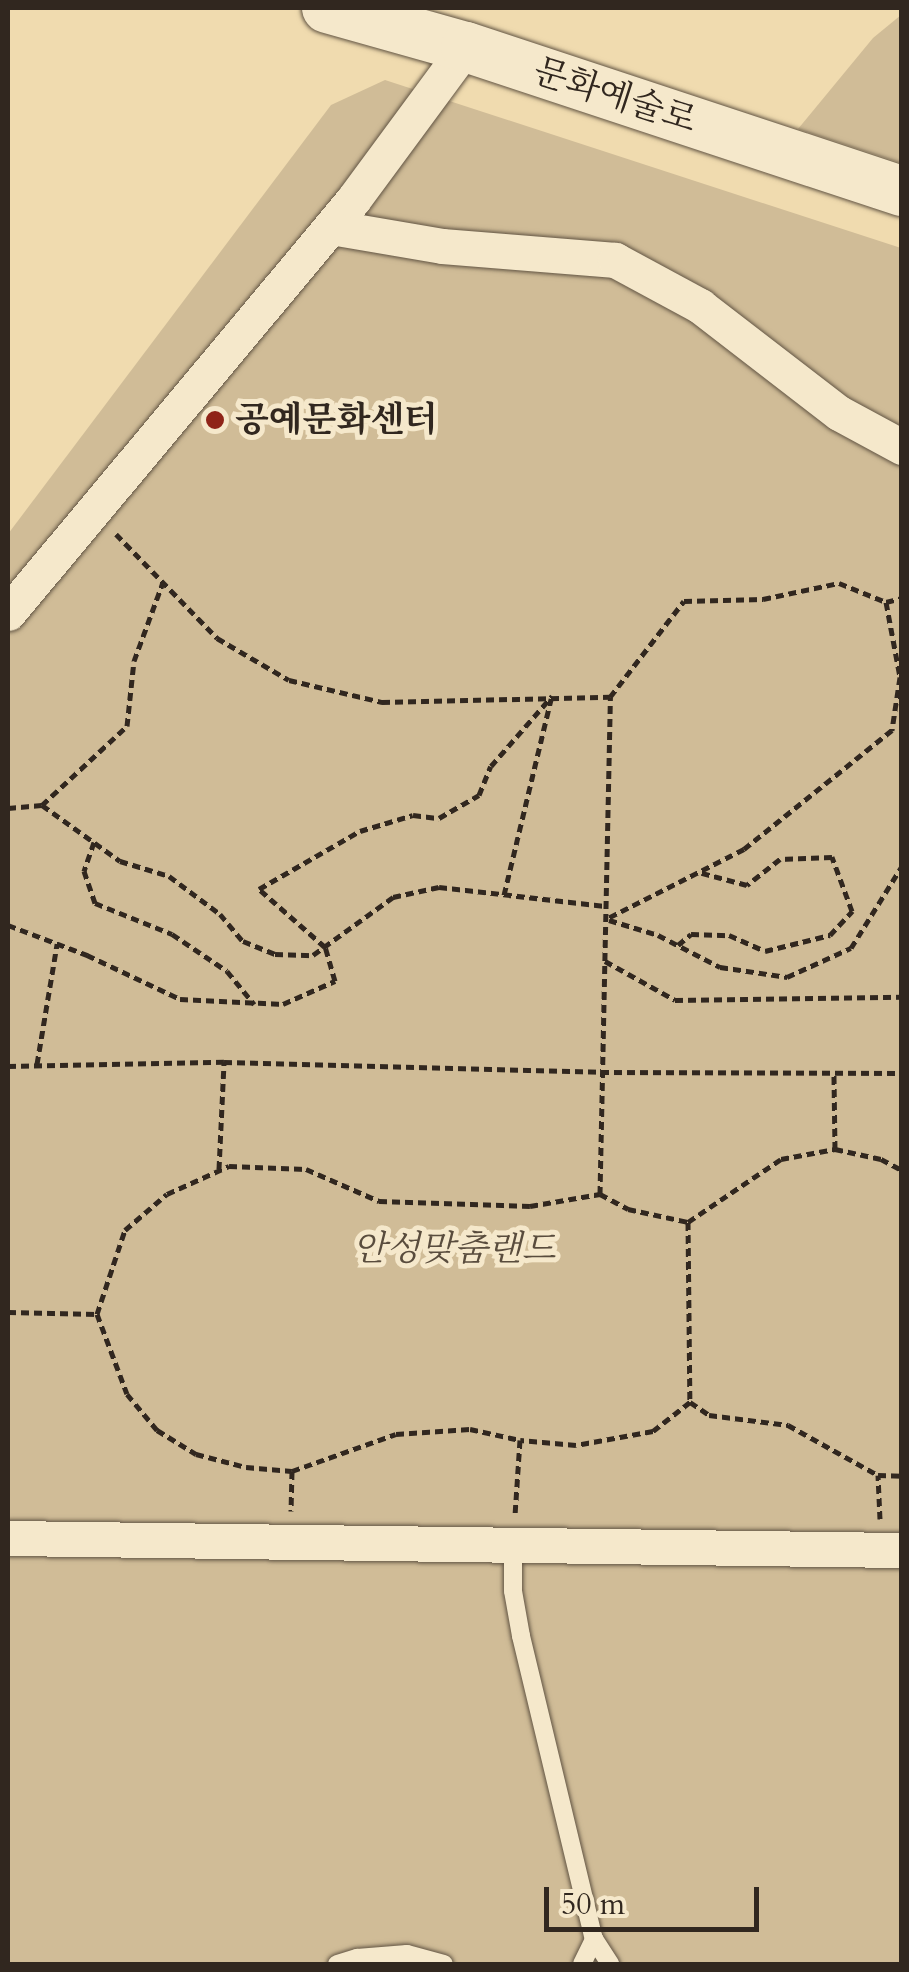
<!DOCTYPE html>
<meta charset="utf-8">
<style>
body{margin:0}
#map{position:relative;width:909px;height:1972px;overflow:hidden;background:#f0dbaf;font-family:Cardo,"Noto Serif KR",serif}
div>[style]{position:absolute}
.green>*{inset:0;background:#d0bc97}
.path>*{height:5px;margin-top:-2.5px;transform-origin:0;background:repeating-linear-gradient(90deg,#31271f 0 8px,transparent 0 13px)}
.roads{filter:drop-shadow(0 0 2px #615443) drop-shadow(0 0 2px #615443)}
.lane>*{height:18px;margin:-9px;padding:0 9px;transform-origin:9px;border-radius:9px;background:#f5e8cb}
.street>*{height:35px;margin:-17.5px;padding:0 17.5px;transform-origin:17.5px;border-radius:17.5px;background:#f5e8cb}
.secondary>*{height:50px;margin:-25px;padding:0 25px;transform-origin:25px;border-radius:25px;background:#f5e8cb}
.dots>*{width:28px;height:28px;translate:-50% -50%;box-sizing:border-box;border:5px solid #f5e8cb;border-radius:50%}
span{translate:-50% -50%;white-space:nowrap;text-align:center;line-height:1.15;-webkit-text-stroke:10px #f5e8cb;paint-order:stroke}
.street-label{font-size:35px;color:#31271f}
.poi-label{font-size:35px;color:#31271f;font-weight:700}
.left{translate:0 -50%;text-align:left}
.park-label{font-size:35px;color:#594c3d;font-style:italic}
.frame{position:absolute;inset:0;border:10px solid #31271f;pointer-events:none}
.scale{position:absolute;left:544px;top:1887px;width:215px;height:45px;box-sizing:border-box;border:5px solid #31271f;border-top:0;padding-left:12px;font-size:30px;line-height:35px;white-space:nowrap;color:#31271f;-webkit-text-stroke:8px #f5e8cb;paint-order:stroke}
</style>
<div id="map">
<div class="green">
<div style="clip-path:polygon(901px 15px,901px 163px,798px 129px,873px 38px)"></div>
<div style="clip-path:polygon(385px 80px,901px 248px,901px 1964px,8px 1964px,8px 534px,331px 105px)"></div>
</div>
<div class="path">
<div style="left:116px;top:534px;width:145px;rotate:45.8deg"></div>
<div style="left:217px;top:638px;width:83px;rotate:30.3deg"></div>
<div style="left:289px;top:680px;width:96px;rotate:13.3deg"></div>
<div style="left:382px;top:702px;width:228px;rotate:-1.3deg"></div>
<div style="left:886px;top:602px;width:16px;rotate:-14deg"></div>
<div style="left:42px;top:805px;width:116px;rotate:-42.9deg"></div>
<div style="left:127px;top:726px;width:65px;rotate:-83.9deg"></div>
<div style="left:134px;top:661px;width:84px;rotate:-69.8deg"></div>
<div style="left:8px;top:808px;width:34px;rotate:-5deg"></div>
<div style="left:42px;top:805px;width:96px;rotate:35.7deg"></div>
<div style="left:120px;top:861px;width:51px;rotate:17deg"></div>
<div style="left:169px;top:876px;width:64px;rotate:36.7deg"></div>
<div style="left:220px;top:914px;width:35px;rotate:50deg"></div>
<div style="left:243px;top:941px;width:35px;rotate:22deg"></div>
<div style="left:275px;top:954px;width:38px;rotate:2deg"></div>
<div style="left:313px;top:955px;width:99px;rotate:-35.9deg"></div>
<div style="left:393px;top:897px;width:47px;rotate:-12.3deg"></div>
<div style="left:439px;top:887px;width:167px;rotate:6.5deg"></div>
<div style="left:94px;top:842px;width:31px;rotate:109deg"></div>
<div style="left:84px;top:871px;width:34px;rotate:71deg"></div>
<div style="left:95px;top:903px;width:83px;rotate:21.9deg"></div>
<div style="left:172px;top:934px;width:66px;rotate:33.9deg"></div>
<div style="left:227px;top:971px;width:43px;rotate:50.7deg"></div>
<div style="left:504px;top:895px;width:202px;rotate:-76.5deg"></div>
<div style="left:609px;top:920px;width:51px;rotate:17deg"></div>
<div style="left:658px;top:935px;width:70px;rotate:27.3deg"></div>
<div style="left:720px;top:967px;width:68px;rotate:8.5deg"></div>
<div style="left:787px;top:977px;width:70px;rotate:-24.4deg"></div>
<div style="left:851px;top:948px;width:97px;rotate:-58.1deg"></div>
<div style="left:8px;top:925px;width:85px;rotate:20.8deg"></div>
<div style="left:87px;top:955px;width:103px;rotate:25.3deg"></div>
<div style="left:180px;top:999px;width:103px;rotate:2.8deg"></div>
<div style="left:283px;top:1004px;width:57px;rotate:-23.9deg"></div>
<div style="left:335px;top:981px;width:35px;rotate:-106deg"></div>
<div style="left:325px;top:947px;width:88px;rotate:-138.7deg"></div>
<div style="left:259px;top:889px;width:116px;rotate:-29.9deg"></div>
<div style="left:360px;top:831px;width:55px;rotate:-16.8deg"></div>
<div style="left:413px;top:815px;width:26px;rotate:7deg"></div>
<div style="left:439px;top:818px;width:46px;rotate:-29.9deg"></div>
<div style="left:479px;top:795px;width:31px;rotate:-68deg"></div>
<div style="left:491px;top:766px;width:93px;rotate:-48.9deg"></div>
<div style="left:678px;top:945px;width:17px;rotate:-40deg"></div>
<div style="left:691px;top:934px;width:38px;rotate:2deg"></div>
<div style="left:729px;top:935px;width:39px;rotate:24deg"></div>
<div style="left:765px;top:951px;width:67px;rotate:-13.8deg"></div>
<div style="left:830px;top:935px;width:33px;rotate:-47deg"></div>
<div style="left:852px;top:911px;width:58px;rotate:-110.3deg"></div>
<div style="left:832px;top:857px;width:52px;rotate:177.8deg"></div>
<div style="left:780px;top:859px;width:42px;rotate:141.8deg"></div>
<div style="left:747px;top:885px;width:47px;rotate:-165.1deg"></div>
<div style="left:605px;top:961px;width:80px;rotate:29.1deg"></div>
<div style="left:675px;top:1000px;width:227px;rotate:-0.8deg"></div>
<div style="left:37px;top:1064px;width:122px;rotate:-80.5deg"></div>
<div style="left:8px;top:1066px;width:216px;rotate:-1.1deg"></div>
<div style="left:224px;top:1062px;width:377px;rotate:1.5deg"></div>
<div style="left:601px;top:1072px;width:301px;rotate:0.2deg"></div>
<div style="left:835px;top:1149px;width:47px;rotate:12.3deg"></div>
<div style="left:881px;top:1159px;width:24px;rotate:28deg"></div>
<div style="left:219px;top:1169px;width:107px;rotate:-87.3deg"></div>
<div style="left:600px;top:1194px;width:497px;rotate:-88.8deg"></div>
<div style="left:610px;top:697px;width:121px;rotate:-52.4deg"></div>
<div style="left:684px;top:601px;width:79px;rotate:-1.5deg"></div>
<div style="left:763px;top:599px;width:78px;rotate:-11.9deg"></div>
<div style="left:839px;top:583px;width:51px;rotate:22deg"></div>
<div style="left:886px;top:602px;width:76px;rotate:79.4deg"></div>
<div style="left:900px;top:677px;width:54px;rotate:98.6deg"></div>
<div style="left:892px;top:730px;width:190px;rotate:141.2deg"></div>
<div style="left:744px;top:849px;width:155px;rotate:153.1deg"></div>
<div style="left:688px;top:1222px;width:112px;rotate:-34.1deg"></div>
<div style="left:781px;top:1159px;width:55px;rotate:-10.5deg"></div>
<div style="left:835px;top:1149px;width:76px;rotate:-90.8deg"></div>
<div style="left:8px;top:1312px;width:89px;rotate:1.3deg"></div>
<div style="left:97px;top:1314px;width:85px;rotate:69.4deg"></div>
<div style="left:127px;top:1394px;width:47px;rotate:50.2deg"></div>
<div style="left:157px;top:1430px;width:46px;rotate:31.6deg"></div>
<div style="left:196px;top:1454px;width:52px;rotate:14.6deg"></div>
<div style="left:246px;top:1467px;width:46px;rotate:5deg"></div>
<div style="left:292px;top:1471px;width:40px;rotate:91.4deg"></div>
<div style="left:97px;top:1314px;width:89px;rotate:-71.6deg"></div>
<div style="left:125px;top:1230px;width:55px;rotate:-40.6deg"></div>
<div style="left:167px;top:1194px;width:68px;rotate:-24.3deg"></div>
<div style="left:229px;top:1166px;width:77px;rotate:2.2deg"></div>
<div style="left:306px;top:1169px;width:80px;rotate:23.7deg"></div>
<div style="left:379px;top:1201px;width:151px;rotate:1.9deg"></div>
<div style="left:530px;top:1206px;width:71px;rotate:-9.7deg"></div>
<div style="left:600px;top:1194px;width:32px;rotate:28deg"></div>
<div style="left:628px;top:1209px;width:61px;rotate:12.2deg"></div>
<div style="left:688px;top:1222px;width:180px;rotate:89.4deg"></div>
<div style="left:690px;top:1402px;width:47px;rotate:141.9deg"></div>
<div style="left:653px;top:1431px;width:78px;rotate:169.7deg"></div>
<div style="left:576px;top:1445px;width:56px;rotate:-174.9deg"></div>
<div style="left:690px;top:1402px;width:23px;rotate:34deg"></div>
<div style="left:709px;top:1415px;width:80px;rotate:7.2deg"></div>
<div style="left:788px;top:1425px;width:103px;rotate:29.1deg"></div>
<div style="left:292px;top:1471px;width:110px;rotate:-19.6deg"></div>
<div style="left:396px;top:1434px;width:74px;rotate:-3.9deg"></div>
<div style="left:470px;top:1429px;width:51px;rotate:12.4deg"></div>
<div style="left:520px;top:1440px;width:76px;rotate:93.8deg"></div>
<div style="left:880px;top:1519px;width:44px;rotate:-92.6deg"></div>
<div style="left:878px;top:1475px;width:24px;rotate:2deg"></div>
</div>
<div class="roads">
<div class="lane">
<div style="left:513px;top:1545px;width:46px;rotate:90deg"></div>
<div style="left:513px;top:1591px;width:46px;rotate:79.9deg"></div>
<div style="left:521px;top:1636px;width:312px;rotate:76.5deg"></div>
<div style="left:594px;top:1939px;width:30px;rotate:57deg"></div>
<div style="left:337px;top:1964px;width:21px;rotate:-17deg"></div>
<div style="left:357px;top:1958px;width:50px;rotate:-4.6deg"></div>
<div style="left:407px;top:1954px;width:38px;rotate:15deg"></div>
<div style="left:582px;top:1964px;width:28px;rotate:-64deg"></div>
</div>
<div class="street">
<div style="left:331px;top:227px;width:113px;rotate:9.7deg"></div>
<div style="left:442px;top:246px;width:174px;rotate:4.6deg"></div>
<div style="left:615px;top:260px;width:97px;rotate:28.4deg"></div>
<div style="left:700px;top:306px;width:175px;rotate:37.6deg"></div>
<div style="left:839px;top:413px;width:72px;rotate:28.4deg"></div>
<div style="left:8px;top:613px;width:538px;rotate:-50.13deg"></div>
<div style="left:353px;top:200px;width:190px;rotate:-53.6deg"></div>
<div style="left:8px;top:1538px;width:894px;rotate:0.77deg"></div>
</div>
<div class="secondary">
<div style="left:327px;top:8px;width:144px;rotate:15.7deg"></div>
<div style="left:466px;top:47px;width:459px;rotate:18.3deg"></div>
</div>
</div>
<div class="dots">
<div style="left:215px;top:420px;background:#8f2418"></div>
</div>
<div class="street-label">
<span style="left:615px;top:96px;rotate:18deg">문화예술로</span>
</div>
<div class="poi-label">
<span class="left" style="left:235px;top:420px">공예문화센터</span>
</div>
<div class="park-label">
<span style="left:454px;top:1249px">안성맞춤랜드</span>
</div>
<div class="frame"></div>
<div class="scale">50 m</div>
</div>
